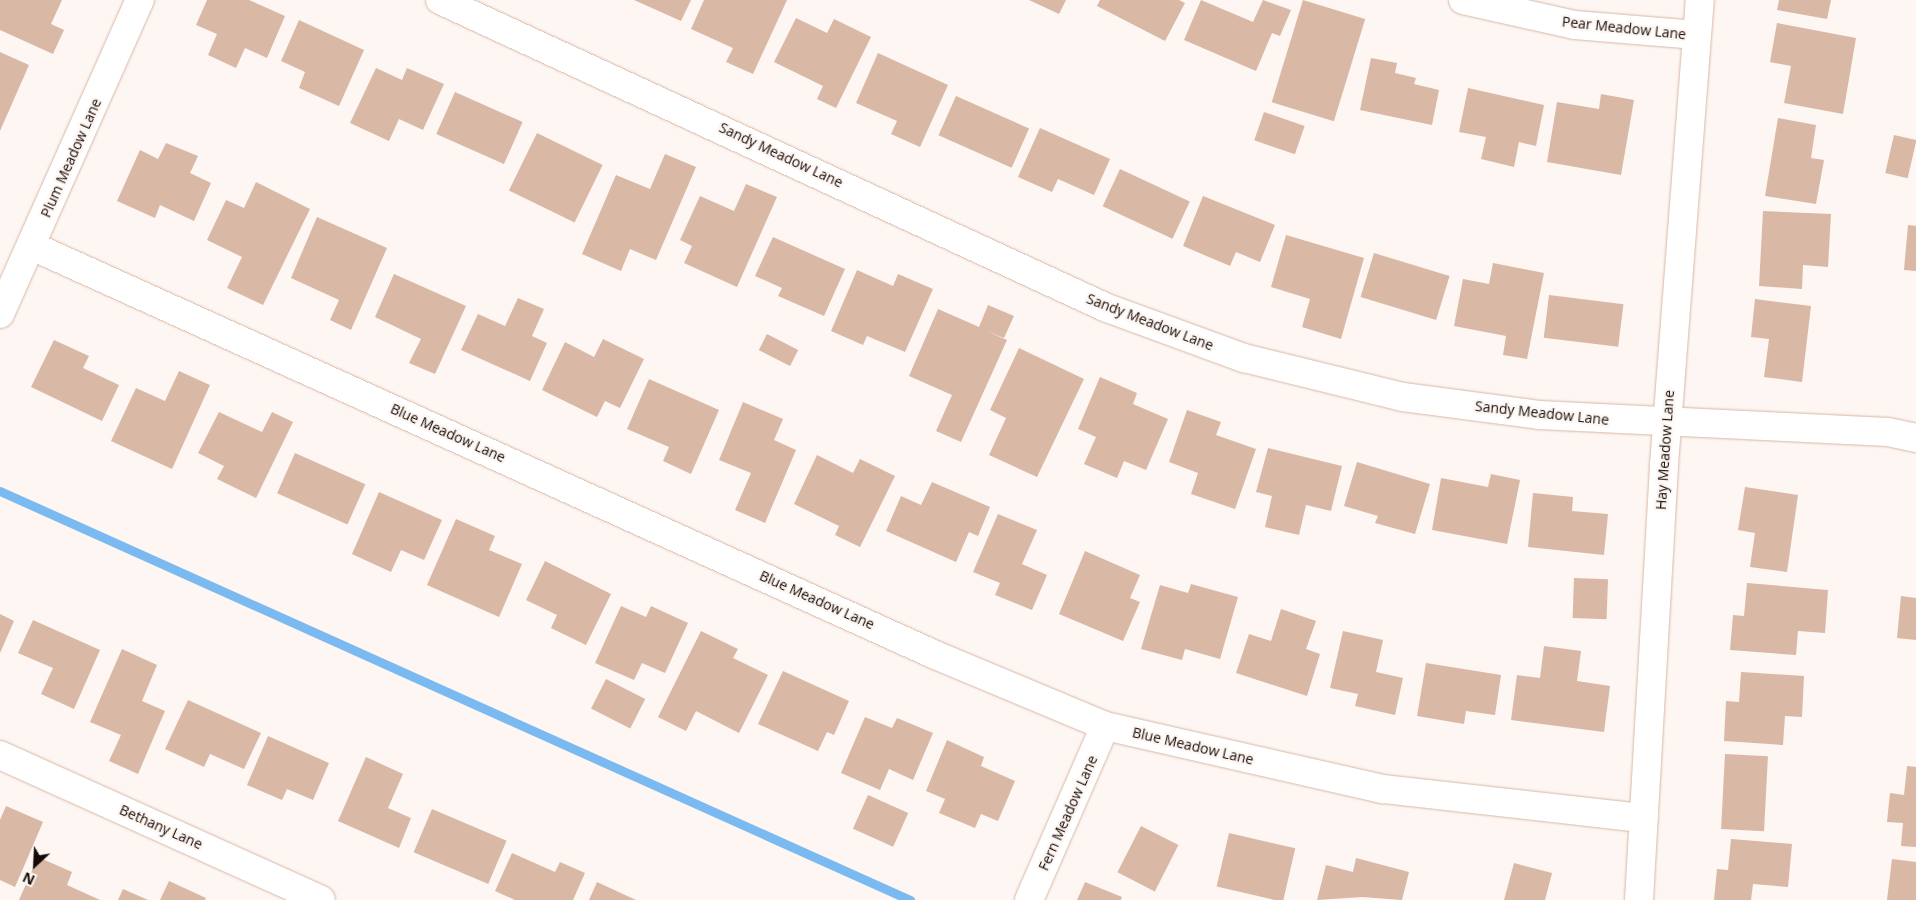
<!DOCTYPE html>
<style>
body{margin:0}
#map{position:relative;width:1916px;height:900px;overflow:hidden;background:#fdf6f2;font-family:"Open Sans",sans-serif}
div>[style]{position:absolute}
.stream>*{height:9px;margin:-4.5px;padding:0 4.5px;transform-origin:4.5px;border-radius:4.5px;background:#7bb9f1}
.building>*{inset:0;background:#d9b8a5;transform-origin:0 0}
.roads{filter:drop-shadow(0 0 1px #d8b7a4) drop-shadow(0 0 1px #d8b7a4)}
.street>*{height:28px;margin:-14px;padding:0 14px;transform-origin:14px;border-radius:14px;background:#fff}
span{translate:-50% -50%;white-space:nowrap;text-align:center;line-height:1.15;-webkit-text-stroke:4.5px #fdf6f2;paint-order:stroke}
.street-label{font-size:14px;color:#160b06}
.north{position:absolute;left:10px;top:840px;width:50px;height:50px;-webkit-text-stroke:4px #fdf6f2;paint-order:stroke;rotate:205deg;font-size:14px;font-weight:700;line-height:20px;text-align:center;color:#160b06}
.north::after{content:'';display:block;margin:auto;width:18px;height:22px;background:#160b06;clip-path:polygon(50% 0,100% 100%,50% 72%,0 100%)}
</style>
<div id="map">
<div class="stream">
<div style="left:0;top:491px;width:998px;rotate:24.2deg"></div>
</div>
<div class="building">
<div style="clip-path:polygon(0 0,62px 0,51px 24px,64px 30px,53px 54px,0 30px)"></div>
<div style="clip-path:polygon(207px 0,249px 0,285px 16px,267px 58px,245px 48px,236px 68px,208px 55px,217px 34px,196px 25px)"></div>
<div style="clip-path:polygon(634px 0,691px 0,681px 21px)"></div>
<div style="clip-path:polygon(704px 0,787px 0,753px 74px,726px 62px,733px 48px,691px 29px)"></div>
<div style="clip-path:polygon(1029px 0,1066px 0,1059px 14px)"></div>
<div style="clip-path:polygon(1100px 0,1179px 0,1185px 3px,1165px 41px,1097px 6px)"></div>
<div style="clip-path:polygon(1201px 0,1253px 22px,1263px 0,1291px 10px,1280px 36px,1272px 33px,1256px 71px,1184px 40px)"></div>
<div style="left:1303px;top:0;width:65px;height:107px;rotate:17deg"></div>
<div style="clip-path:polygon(1779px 0,1831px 0,1827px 19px,1777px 10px)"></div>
<div style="clip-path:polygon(796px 18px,827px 33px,834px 19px,871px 37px,836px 108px,817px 99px,823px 86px,774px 62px)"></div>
<div style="clip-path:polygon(299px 20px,364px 50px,339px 106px,299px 88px,305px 72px,281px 61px)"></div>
<div style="clip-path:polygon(1777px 23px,1856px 38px,1843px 114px,1784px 103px,1791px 66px,1770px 62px)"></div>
<div style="clip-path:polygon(0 52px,29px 65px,0 131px)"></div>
<div style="clip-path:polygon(878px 53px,948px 85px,920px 147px,891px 134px,897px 121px,856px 103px)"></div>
<div style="clip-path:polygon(1371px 58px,1397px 63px,1395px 73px,1416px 78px,1414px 84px,1439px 90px,1432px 125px,1360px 110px)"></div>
<div style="clip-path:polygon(376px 68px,402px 80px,407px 68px,444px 84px,423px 130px,399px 119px,389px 141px,350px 123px)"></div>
<div style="clip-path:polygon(1468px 88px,1544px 105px,1536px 146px,1519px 142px,1514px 167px,1481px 159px,1486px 137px,1459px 132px)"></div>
<div style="left:455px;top:92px;width:74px;height:46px;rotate:24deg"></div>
<div style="clip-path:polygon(1601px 94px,1634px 100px,1621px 175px,1547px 162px,1557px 102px,1599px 109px)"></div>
<div style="left:956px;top:96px;width:80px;height:43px;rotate:24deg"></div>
<div style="left:1264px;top:112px;width:43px;height:30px;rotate:19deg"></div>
<div style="clip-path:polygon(1778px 118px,1816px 125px,1811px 158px,1824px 160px,1816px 204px,1765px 196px)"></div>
<div style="clip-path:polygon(1040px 128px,1110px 159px,1094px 195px,1058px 179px,1052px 192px,1018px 177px)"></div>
<div style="left:537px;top:133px;width:73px;height:64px;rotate:26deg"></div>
<div style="left:1894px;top:135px;width:23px;height:39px;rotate:13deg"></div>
<div style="clip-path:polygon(166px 143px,198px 156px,190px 173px,211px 183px,194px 221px,160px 205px,155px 218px,117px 201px,140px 150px,158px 159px)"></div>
<div style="clip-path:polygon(665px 154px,696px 167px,656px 260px,630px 249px,621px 271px,582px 254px,616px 175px,650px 189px)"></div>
<div style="left:1120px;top:169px;width:77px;height:41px;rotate:25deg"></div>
<div style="clip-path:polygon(256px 182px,310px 209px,263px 305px,227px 288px,242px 257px,207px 240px,226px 200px,244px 208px)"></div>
<div style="clip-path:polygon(746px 184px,777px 197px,737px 287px,684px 263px,692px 246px,680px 240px,700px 196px,734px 211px)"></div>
<div style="clip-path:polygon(1203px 196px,1275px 225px,1260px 262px,1236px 252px,1230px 266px,1183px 246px)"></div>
<div style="clip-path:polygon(1763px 211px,1831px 214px,1828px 267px,1803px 265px,1802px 289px,1759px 286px)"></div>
<div style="clip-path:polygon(317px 217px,387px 248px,351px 330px,330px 320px,339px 300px,291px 278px)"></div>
<div style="clip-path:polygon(1908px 225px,1916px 226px,1916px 271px,1904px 270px)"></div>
<div style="clip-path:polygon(1286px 235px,1364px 258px,1341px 339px,1302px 327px,1310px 299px,1271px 287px)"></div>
<div style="clip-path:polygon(773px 237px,845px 269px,824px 316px,778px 296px,782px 288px,755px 276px)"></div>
<div style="left:1374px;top:253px;width:79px;height:46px;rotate:17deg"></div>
<div style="clip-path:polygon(1493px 263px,1544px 273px,1527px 359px,1503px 355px,1506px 336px,1454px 326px,1463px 279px,1489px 284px)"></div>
<div style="clip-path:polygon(857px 270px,893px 286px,898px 274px,933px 289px,905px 352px,867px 336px,863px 345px,831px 331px)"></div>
<div style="clip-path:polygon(394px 274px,466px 306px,435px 374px,409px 363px,421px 339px,375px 317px)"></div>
<div style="left:1549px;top:295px;width:75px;height:43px;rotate:7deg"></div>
<div style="clip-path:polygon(518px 298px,544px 309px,532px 336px,547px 343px,530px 381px,461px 350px,478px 314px,505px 326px)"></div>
<div style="clip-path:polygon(1755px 299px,1811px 306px,1802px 382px,1764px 377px,1769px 339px,1751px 337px)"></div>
<div style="clip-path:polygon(988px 305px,1014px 316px,1004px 338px,986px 331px,1007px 340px,961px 442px,936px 431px,952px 395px,909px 376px,938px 309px,979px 327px)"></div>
<div style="left:767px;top:334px;width:35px;height:18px;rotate:27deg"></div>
<div style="clip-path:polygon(603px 339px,644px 359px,620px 408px,605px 401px,597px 417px,542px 390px,565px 342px,594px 357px)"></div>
<div style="clip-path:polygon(54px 340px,89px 356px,83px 368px,119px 385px,102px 421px,31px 387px)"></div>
<div style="clip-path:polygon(1019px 348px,1084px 379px,1037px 477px,989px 455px,1006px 418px,990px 410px)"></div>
<div style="clip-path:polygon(179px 371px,210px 385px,172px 469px,111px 441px,136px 388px,165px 401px)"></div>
<div style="clip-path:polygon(1100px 377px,1137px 393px,1133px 404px,1168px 419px,1146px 470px,1124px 461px,1117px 478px,1084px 464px,1096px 437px,1078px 429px)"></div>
<div style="clip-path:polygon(649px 379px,719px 410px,691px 474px,663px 461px,669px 447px,627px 429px)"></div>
<div style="clip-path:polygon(743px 402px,783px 419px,774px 440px,796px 450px,765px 523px,735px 510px,751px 473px,719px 460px)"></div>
<div style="clip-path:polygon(1187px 410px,1221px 422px,1216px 435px,1256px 449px,1235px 509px,1191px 494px,1198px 473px,1169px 462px)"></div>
<div style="clip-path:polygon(219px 412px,262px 432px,272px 412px,293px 422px,256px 498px,217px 479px,224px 466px,198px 453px)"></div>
<div style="clip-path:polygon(1268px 448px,1342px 466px,1331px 511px,1306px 505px,1299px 535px,1265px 527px,1272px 496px,1256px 492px)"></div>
<div style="left:295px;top:453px;width:77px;height:44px;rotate:24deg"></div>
<div style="clip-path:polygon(817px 455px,853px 473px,860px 459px,895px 476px,860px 547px,835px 535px,839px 526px,794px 504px)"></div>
<div style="clip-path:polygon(1357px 462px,1430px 484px,1415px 534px,1375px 523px,1378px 516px,1344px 506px)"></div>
<div style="clip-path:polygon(1491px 474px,1520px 480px,1507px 544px,1432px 530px,1441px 478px,1488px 487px)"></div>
<div style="clip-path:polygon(932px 482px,990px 507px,978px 536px,969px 532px,956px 562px,886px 531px,901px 496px,921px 505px)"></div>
<div style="clip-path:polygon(1745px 487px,1798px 495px,1787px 572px,1750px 567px,1755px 533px,1738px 530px)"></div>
<div style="clip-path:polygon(379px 492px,442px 520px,424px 560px,401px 550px,391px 572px,352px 554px)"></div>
<div style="clip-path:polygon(1533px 493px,1573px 497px,1572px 511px,1608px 514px,1604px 555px,1528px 547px)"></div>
<div style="clip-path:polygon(998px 514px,1037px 530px,1022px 564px,1047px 575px,1032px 610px,995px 595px,1000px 583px,973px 572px)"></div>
<div style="clip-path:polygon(456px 519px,495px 536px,489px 550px,522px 564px,499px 617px,427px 585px)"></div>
<div style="clip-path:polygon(1085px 551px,1140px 575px,1130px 598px,1140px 602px,1123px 641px,1059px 614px)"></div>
<div style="clip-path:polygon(545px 561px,611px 594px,586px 645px,551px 628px,557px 615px,526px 600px)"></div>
<div style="left:1574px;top:578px;width:34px;height:40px;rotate:2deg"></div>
<div style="clip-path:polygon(1747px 583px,1828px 590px,1825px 633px,1798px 631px,1796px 655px,1730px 650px,1733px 615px,1744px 616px)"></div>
<div style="clip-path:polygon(1191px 584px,1238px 597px,1220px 659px,1185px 649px,1182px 660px,1141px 649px,1160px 585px,1188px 593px)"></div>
<div style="clip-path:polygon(1901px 596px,1916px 598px,1916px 640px,1897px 638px)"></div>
<div style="clip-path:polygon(621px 606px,646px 617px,651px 606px,688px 623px,665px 673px,642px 663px,634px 680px,595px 663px)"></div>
<div style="clip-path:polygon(1281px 609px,1316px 621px,1306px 649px,1320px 654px,1307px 696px,1236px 673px,1249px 634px,1271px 641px)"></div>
<div style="clip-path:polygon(0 614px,14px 621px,0 653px)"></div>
<div style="clip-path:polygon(33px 620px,100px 650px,74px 709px,41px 694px,53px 668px,18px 653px)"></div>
<div style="clip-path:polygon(701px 631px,738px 649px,733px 658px,768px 675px,739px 733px,696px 711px,686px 731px,658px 717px)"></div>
<div style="clip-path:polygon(1343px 631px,1383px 640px,1376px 672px,1403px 678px,1395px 715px,1355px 706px,1358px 694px,1330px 688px)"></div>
<div style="clip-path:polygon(1544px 646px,1581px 651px,1577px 681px,1610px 686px,1604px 732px,1511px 720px,1517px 675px,1540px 678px)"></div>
<div style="clip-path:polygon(122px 649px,157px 665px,142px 701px,165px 711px,138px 774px,109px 761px,121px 735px,90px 722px)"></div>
<div style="clip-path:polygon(1426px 663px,1501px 675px,1495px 715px,1466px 711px,1464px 724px,1417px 716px)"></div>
<div style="clip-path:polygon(783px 671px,849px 701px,834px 735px,827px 732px,818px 751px,758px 724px)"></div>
<div style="clip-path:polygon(1741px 672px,1804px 676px,1802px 717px,1785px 716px,1783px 745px,1724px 741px,1726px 701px,1739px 702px)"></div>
<div style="left:606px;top:679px;width:44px;height:33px;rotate:27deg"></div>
<div style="clip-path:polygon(188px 700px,261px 733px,244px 769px,210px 754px,204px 767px,165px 749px)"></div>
<div style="clip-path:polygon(865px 717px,892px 728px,897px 718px,933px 733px,913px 780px,889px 769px,880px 790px,841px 773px)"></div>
<div style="clip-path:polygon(268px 736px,329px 763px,313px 800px,287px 789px,282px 800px,247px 785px)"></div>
<div style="clip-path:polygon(947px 740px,984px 757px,981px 766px,1015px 781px,998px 821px,981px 814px,975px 828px,939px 813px,945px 799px,926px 791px)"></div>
<div style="left:1725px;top:754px;width:43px;height:75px;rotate:3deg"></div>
<div style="clip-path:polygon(366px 757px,403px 774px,388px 808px,411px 818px,399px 848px,338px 821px)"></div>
<div style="clip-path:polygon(1907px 766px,1916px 767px,1916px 847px,1901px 846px,1903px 823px,1887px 822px,1890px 793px,1904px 795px)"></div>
<div style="left:868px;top:795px;width:44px;height:37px;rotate:24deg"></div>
<div style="clip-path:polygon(6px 806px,43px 822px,15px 887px,0 880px,0 820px)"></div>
<div style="left:432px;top:809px;width:81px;height:47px;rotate:23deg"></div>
<div style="left:1141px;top:826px;width:42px;height:52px;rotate:27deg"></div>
<div style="left:1229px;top:833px;width:68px;height:55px;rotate:13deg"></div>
<div style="clip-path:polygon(1731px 839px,1792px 844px,1788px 887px,1753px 884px,1751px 900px,1714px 900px,1717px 869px,1728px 870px)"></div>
<div style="clip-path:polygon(512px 853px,555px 872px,560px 862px,585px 873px,573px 900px,515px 900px,495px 891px)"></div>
<div style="clip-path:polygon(38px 857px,72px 872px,67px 885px,100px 900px,19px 900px)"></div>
<div style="clip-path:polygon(1356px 858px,1409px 872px,1402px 900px,1362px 897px,1317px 900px,1326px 865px,1353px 872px)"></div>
<div style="clip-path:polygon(1892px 859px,1916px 862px,1916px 900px,1887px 900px)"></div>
<div style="clip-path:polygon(1514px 863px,1552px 873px,1545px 900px,1504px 900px)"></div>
<div style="clip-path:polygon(169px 881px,206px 898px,205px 900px,160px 900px)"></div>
<div style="clip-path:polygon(597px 882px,636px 900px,589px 900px)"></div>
<div style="clip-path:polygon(1085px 882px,1122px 897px,1121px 900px,1077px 900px)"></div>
<div style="clip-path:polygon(123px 889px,148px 900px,118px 900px)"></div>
</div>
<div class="roads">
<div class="street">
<div style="left:440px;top:0;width:735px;rotate:24.79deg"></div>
<div style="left:1107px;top:308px;width:146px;rotate:20.1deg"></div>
<div style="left:1244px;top:358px;width:164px;rotate:13.8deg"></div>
<div style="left:1403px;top:397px;width:137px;rotate:7.5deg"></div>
<div style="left:1539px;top:415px;width:349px;rotate:2.8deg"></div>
<div style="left:1888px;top:432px;width:29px;rotate:12deg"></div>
<div style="left:1463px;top:0;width:115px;rotate:12.6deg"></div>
<div style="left:1575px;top:25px;width:122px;rotate:4.7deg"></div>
<div style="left:32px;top:246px;width:989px;rotate:24.36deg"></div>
<div style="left:933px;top:654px;width:186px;rotate:22.7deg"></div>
<div style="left:1105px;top:726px;width:285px;rotate:12.8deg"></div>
<div style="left:1383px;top:789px;width:262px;rotate:6.4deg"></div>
<div style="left:0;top:314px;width:344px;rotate:-66deg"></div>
<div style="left:0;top:755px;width:352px;rotate:24.3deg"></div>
<div style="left:1029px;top:900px;width:190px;rotate:-66.4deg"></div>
<div style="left:1639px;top:900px;width:436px;rotate:-86.7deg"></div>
<div style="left:1664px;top:465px;width:466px;rotate:-85.6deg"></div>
</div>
</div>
<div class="street-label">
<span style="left:1624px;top:28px;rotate:6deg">Pear Meadow Lane</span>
<span style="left:781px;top:155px;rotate:25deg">Sandy Meadow Lane</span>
<span style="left:71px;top:158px;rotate:-66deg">Plum Meadow Lane</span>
<span style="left:1150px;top:322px;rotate:21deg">Sandy Meadow Lane</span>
<span style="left:1542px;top:413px;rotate:6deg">Sandy Meadow Lane</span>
<span style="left:448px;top:433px;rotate:24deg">Blue Meadow Lane</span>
<span style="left:1665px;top:450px;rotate:-86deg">Hay Meadow Lane</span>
<span style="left:817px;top:600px;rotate:24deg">Blue Meadow Lane</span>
<span style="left:1193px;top:746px;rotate:13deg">Blue Meadow Lane</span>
<span style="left:1068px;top:813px;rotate:-66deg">Fern Meadow Lane</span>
<span style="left:161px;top:827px;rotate:24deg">Bethany Lane</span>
</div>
<div class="north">N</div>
</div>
